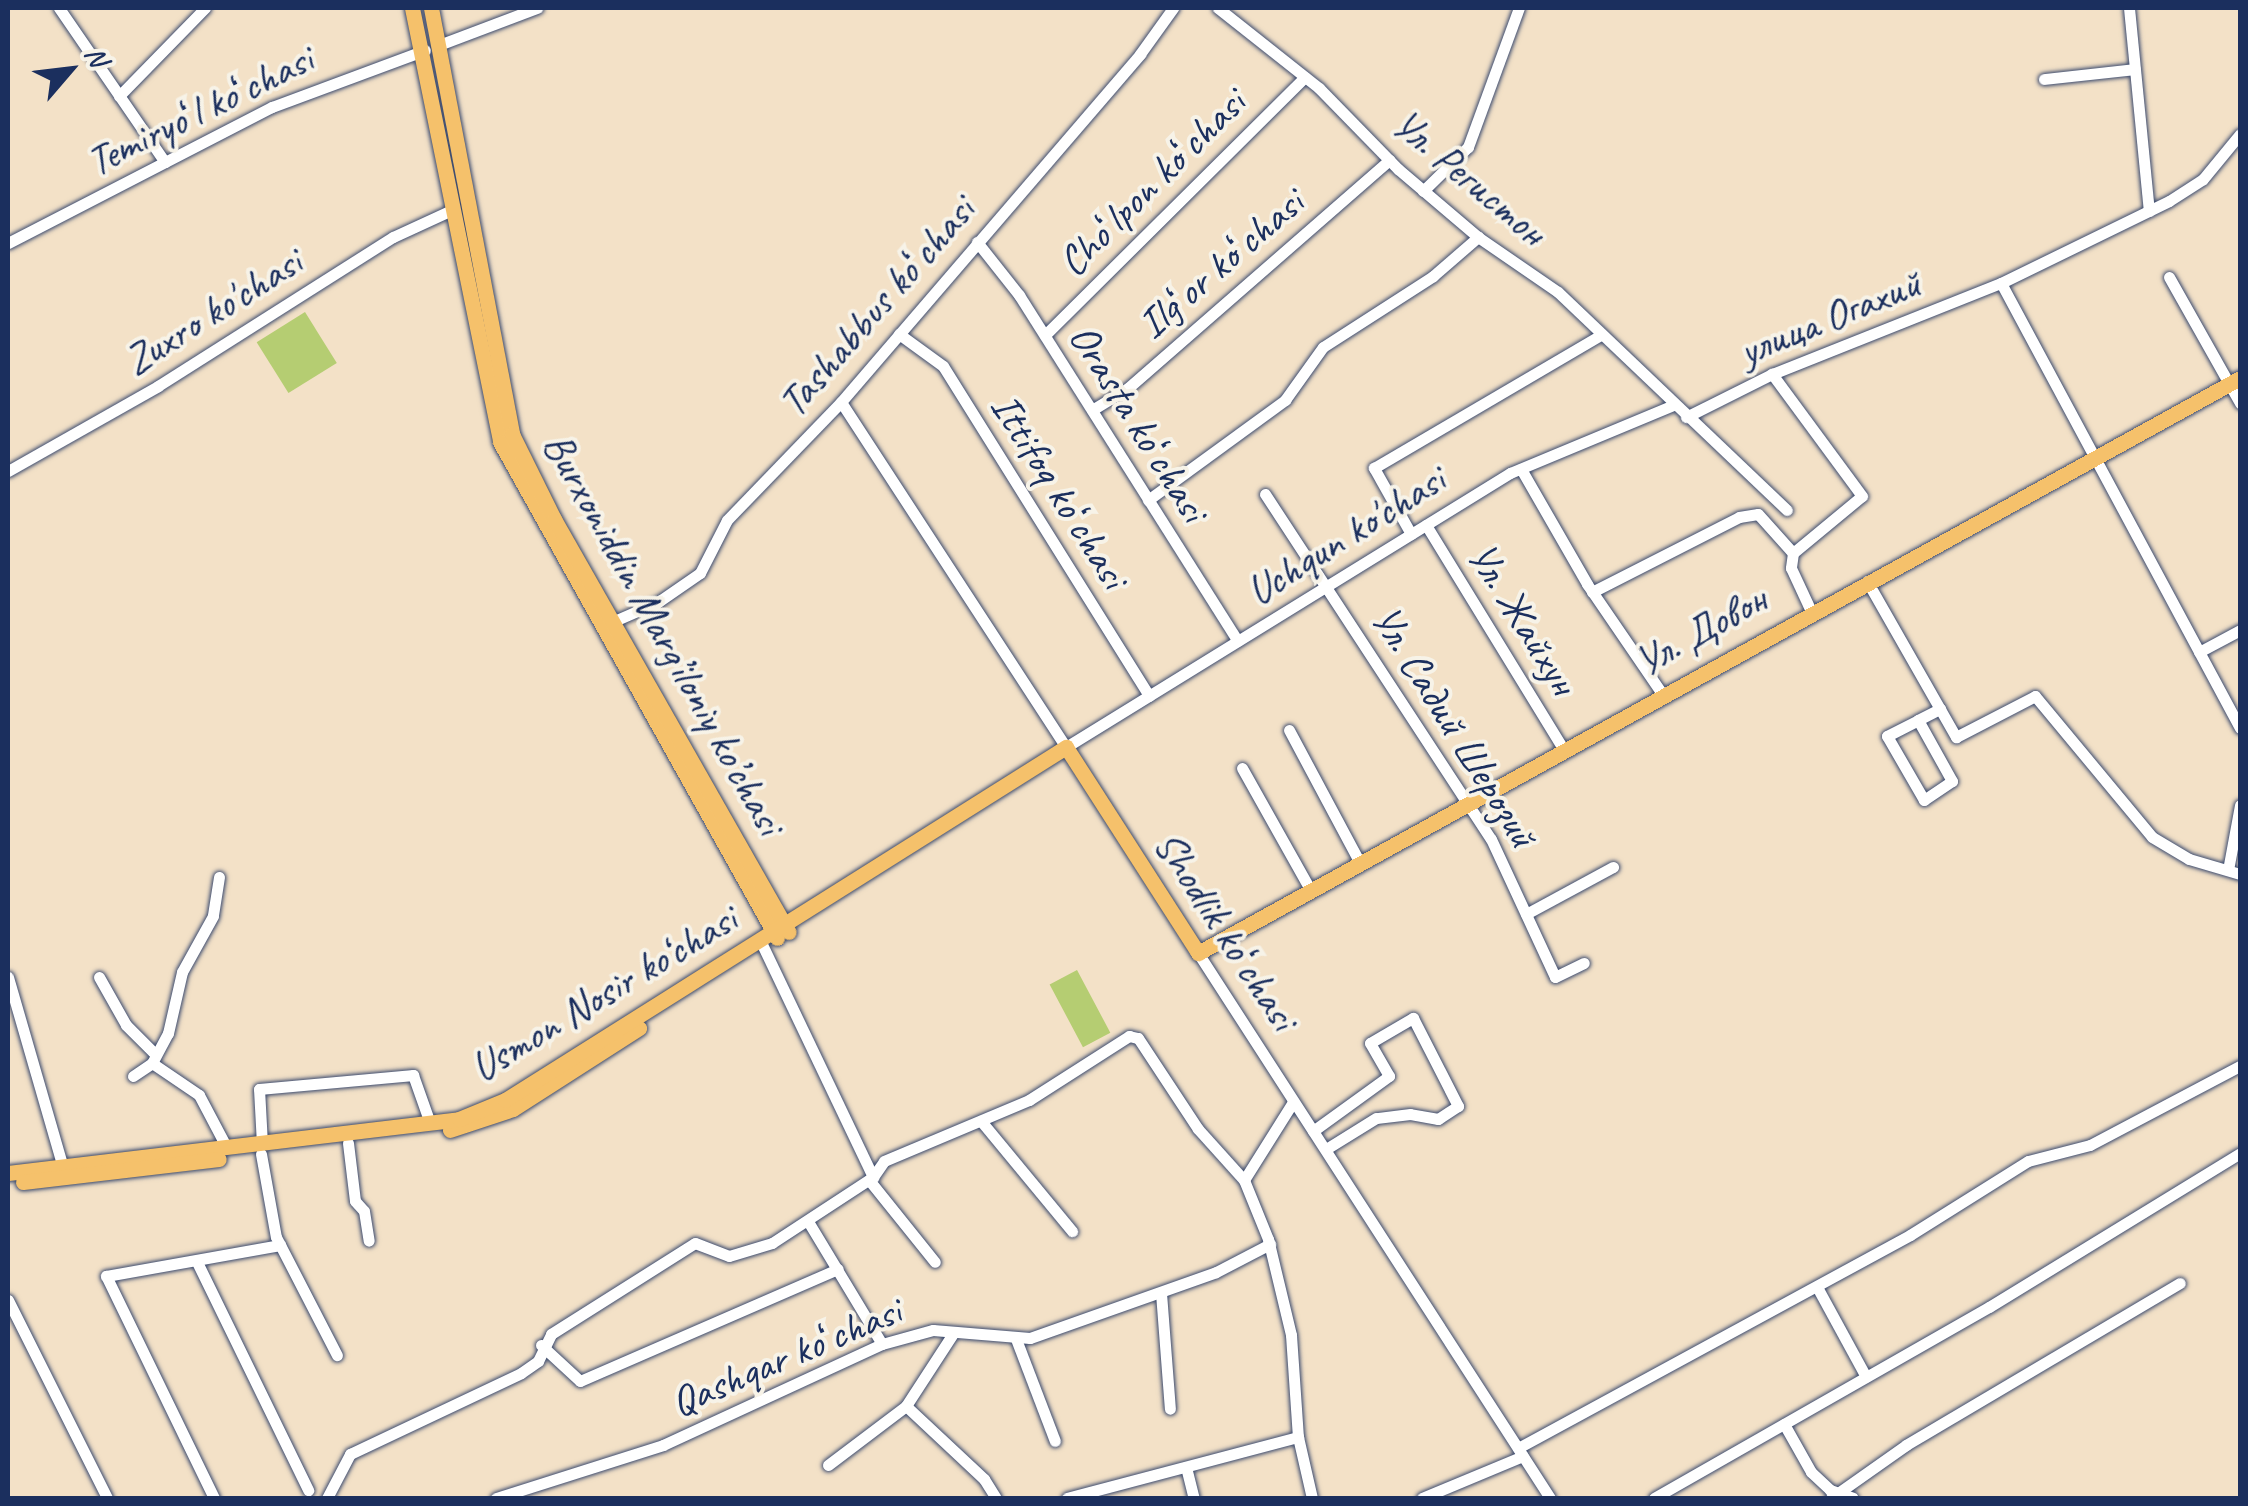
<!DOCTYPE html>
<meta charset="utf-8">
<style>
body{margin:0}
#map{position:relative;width:2248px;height:1506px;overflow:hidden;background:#f3e1c7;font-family:Caveat,sans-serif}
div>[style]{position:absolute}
.green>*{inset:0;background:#b5cd72;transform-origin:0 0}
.roads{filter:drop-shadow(0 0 2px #3b4a6e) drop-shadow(0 0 2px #3b4a6e)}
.minor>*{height:11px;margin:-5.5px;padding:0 5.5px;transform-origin:5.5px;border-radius:5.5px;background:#fff}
.major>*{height:15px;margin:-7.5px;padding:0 7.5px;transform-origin:7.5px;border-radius:7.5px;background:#f5c16b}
span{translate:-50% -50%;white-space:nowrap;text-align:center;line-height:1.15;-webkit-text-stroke:8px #f7f3e8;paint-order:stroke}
.street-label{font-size:42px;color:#1b2f5e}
.frame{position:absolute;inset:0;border:10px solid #1b2f5e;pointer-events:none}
.north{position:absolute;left:20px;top:20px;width:100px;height:100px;-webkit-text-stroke:8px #f7f3e8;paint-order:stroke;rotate:62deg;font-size:28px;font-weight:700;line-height:40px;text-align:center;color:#1b2f5e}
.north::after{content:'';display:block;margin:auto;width:35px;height:45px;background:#1b2f5e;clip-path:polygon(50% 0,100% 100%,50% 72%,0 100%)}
</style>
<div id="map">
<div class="green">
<i style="left:305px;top:312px;width:60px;height:57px;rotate:58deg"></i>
<i style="left:1077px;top:970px;width:71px;height:31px;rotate:62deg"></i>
</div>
<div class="roads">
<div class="minor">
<i style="left:59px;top:8px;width:187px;rotate:55.5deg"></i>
<i style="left:1218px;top:8px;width:129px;rotate:38.4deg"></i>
<i style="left:1319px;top:88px;width:113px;rotate:45.7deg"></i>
<i style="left:1398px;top:169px;width:105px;rotate:40.4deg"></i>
<i style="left:1478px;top:237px;width:97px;rotate:34.5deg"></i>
<i style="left:1558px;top:292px;width:316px;rotate:43.6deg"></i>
<i style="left:2129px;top:8px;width:204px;rotate:84.4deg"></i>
<i style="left:439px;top:45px;width:105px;rotate:-20.7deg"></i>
<i style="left:2044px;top:79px;width:91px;rotate:-6.3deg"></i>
<i style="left:119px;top:96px;width:123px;rotate:-45.7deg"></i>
<i style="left:1423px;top:191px;width:63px;rotate:-44.4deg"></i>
<i style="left:1468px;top:147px;width:148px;rotate:-69.9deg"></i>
<i style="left:977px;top:242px;width:68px;rotate:51.6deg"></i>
<i style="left:1019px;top:295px;width:409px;rotate:57.7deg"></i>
<i style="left:8px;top:243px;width:297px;rotate:-27.3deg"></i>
<i style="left:272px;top:107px;width:163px;rotate:-20.4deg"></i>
<i style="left:2169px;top:277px;width:145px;rotate:60.6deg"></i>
<i style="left:2001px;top:283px;width:505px;rotate:61.76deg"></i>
<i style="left:899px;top:334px;width:54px;rotate:36deg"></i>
<i style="left:943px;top:366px;width:389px;rotate:58deg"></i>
<i style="left:1045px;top:335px;width:366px;rotate:-44.8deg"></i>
<i style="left:841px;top:402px;width:412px;rotate:56.9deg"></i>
<i style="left:1066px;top:747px;width:522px;rotate:-31.68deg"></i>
<i style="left:1510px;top:473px;width:177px;rotate:-22.6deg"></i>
<i style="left:1092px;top:410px;width:42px;rotate:-31.4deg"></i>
<i style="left:1128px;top:388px;width:347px;rotate:-41.1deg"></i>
<i style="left:1686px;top:417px;width:96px;rotate:-26.6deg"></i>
<i style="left:1772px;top:374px;width:246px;rotate:-21.7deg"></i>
<i style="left:2001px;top:283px;width:187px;rotate:-26deg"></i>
<i style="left:2169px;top:201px;width:40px;rotate:-32.9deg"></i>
<i style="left:2203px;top:179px;width:58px;rotate:-50.6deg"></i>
<i style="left:1521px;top:469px;width:133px;rotate:60.1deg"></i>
<i style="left:1587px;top:584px;width:131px;rotate:55.6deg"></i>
<i style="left:8px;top:471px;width:172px;rotate:-29.5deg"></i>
<i style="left:158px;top:386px;width:278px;rotate:-32.4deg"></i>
<i style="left:393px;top:237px;width:67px;rotate:-24.7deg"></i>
<i style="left:1265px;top:494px;width:412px;rotate:56.8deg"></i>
<i style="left:1491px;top:839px;width:152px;rotate:65.1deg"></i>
<i style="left:1555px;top:977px;width:32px;rotate:-26deg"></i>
<i style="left:1148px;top:500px;width:170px;rotate:-36.1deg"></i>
<i style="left:1285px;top:400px;width:65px;rotate:-54.4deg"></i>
<i style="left:1323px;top:347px;width:131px;rotate:-32.8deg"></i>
<i style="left:1433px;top:276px;width:60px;rotate:-40.9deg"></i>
<i style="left:1426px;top:525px;width:260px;rotate:58.5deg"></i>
<i style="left:1411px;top:534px;width:76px;rotate:-119.3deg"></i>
<i style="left:1374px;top:468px;width:264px;rotate:-30.4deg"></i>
<i style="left:1793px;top:553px;width:15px;rotate:98deg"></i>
<i style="left:1791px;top:568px;width:47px;rotate:65.1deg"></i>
<i style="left:1867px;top:581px;width:180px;rotate:60.3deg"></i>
<i style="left:1956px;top:737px;width:89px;rotate:-27.4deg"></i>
<i style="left:2035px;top:696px;width:183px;rotate:50.3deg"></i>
<i style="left:2152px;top:837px;width:43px;rotate:30.7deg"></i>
<i style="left:2189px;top:859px;width:53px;rotate:16.4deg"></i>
<i style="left:1592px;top:592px;width:165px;rotate:-27deg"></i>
<i style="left:1739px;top:517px;width:19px;rotate:-9deg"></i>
<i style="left:1758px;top:514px;width:52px;rotate:48.1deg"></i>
<i style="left:1793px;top:553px;width:89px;rotate:-39.6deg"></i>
<i style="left:1862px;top:496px;width:152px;rotate:-126.4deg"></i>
<i style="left:612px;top:622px;width:50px;rotate:-23.5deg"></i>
<i style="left:658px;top:602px;width:51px;rotate:-34.6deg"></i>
<i style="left:700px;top:573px;width:59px;rotate:-63deg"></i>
<i style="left:727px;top:520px;width:164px;rotate:-46deg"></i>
<i style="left:841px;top:402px;width:459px;rotate:-49.3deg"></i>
<i style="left:1140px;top:54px;width:57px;rotate:-54.3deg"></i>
<i style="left:2199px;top:652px;width:47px;rotate:-28.2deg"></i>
<i style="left:1918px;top:720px;width:70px;rotate:60.9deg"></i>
<i style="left:1952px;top:781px;width:34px;rotate:146deg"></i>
<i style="left:1924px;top:800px;width:74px;rotate:-120deg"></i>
<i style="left:1887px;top:736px;width:35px;rotate:-27deg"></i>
<i style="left:1918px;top:720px;width:25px;rotate:-27deg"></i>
<i style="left:1289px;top:730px;width:149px;rotate:61.9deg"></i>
<i style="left:1242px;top:768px;width:139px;rotate:60.7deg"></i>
<i style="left:2228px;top:870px;width:66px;rotate:-79.5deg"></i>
<i style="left:219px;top:877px;width:39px;rotate:99deg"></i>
<i style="left:213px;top:916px;width:64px;rotate:119deg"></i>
<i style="left:182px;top:972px;width:63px;rotate:102.9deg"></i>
<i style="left:168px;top:1033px;width:34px;rotate:118deg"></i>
<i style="left:152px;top:1063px;width:57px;rotate:34.2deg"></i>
<i style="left:199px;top:1095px;width:60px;rotate:62.2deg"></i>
<i style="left:1526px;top:914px;width:99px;rotate:-28.4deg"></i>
<i style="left:760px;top:940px;width:263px;rotate:64.5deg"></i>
<i style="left:1198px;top:953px;width:649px;rotate:57.14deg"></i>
<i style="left:8px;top:977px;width:198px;rotate:73.9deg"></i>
<i style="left:99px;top:977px;width:55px;rotate:60.6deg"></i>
<i style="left:126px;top:1025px;width:42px;rotate:45deg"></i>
<i style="left:133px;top:1076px;width:23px;rotate:-34deg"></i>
<i style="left:1293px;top:1102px;width:92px;rotate:122.1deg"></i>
<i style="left:1244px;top:1180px;width:64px;rotate:67.9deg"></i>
<i style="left:1268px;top:1239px;width:99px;rotate:76.5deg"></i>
<i style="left:1291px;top:1335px;width:102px;rotate:86.1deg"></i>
<i style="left:1298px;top:1437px;width:63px;rotate:77.1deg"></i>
<i style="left:981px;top:1121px;width:143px;rotate:50.4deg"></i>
<i style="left:1313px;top:1131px;width:94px;rotate:-35.9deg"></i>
<i style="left:1389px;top:1076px;width:38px;rotate:-120deg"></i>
<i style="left:1370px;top:1043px;width:50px;rotate:-30.2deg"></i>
<i style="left:1413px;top:1018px;width:99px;rotate:62.9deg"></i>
<i style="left:1458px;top:1106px;width:24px;rotate:147deg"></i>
<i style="left:1438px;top:1119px;width:28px;rotate:-170deg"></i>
<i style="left:1410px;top:1114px;width:34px;rotate:173deg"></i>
<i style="left:1376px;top:1118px;width:59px;rotate:148.2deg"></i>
<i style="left:348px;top:1143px;width:58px;rotate:83.1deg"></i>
<i style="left:355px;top:1201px;width:13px;rotate:48deg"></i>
<i style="left:364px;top:1211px;width:30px;rotate:81deg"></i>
<i style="left:262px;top:1144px;width:55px;rotate:-93.1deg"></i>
<i style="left:259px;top:1089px;width:155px;rotate:-5.2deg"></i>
<i style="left:413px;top:1075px;width:51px;rotate:70.5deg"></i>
<i style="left:261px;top:1154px;width:84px;rotate:79.8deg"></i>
<i style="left:276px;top:1237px;width:133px;rotate:62.7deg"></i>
<i style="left:869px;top:1180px;width:105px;rotate:51.2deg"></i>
<i style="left:809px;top:1223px;width:141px;rotate:58.9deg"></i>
<i style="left:197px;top:1262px;width:254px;rotate:64deg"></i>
<i style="left:1817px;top:1287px;width:102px;rotate:61.4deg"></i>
<i style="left:1161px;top:1293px;width:116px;rotate:85.6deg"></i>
<i style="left:8px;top:1300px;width:221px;rotate:63.4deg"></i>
<i style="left:954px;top:1332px;width:88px;rotate:123deg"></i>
<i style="left:906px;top:1406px;width:107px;rotate:43.1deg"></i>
<i style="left:984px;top:1479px;width:22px;rotate:58deg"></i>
<i style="left:1016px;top:1339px;width:109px;rotate:69.1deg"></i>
<i style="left:541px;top:1345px;width:53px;rotate:42.7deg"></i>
<i style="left:580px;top:1381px;width:281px;rotate:-23.5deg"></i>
<i style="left:1784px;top:1424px;width:55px;rotate:60.6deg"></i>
<i style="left:1811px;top:1472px;width:26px;rotate:43deg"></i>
<i style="left:1830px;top:1490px;width:24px;rotate:19deg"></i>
<i style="left:1518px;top:1448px;width:446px;rotate:-28.5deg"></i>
<i style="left:1910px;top:1235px;width:139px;rotate:-32.1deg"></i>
<i style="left:2028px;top:1161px;width:64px;rotate:-14.5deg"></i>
<i style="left:2090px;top:1145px;width:170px;rotate:-27.8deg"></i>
<i style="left:828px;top:1465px;width:98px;rotate:-37.1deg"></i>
<i style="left:1186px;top:1467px;width:32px;rotate:76deg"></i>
<i style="left:214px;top:1498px;width:247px;rotate:-115.9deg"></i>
<i style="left:106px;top:1276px;width:177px;rotate:-10.1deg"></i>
<i style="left:327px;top:1498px;width:50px;rotate:-62.4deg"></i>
<i style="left:350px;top:1454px;width:189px;rotate:-25.3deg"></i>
<i style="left:521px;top:1373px;width:21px;rotate:-35deg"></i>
<i style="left:538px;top:1361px;width:30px;rotate:-64deg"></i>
<i style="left:551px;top:1334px;width:170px;rotate:-32.3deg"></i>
<i style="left:695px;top:1243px;width:36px;rotate:21deg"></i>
<i style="left:729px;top:1256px;width:45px;rotate:-16.8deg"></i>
<i style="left:772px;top:1243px;width:121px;rotate:-33.2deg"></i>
<i style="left:873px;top:1177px;width:19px;rotate:-55deg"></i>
<i style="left:884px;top:1161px;width:157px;rotate:-22.8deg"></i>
<i style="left:1029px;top:1100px;width:119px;rotate:-32.6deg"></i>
<i style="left:1129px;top:1036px;width:9px;rotate:13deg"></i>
<i style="left:1138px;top:1038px;width:109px;rotate:56.6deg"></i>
<i style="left:1198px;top:1129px;width:69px;rotate:48deg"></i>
<i style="left:496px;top:1498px;width:175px;rotate:-17.6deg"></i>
<i style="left:663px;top:1445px;width:241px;rotate:-24.8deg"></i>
<i style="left:882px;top:1344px;width:53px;rotate:-15.4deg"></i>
<i style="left:933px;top:1330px;width:97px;rotate:4.7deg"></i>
<i style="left:1030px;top:1338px;width:197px;rotate:-19.5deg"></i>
<i style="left:1216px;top:1272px;width:61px;rotate:-27.4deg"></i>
<i style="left:1067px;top:1498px;width:239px;rotate:-14.8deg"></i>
<i style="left:1422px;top:1498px;width:109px;rotate:-22.6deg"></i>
<i style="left:1654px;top:1498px;width:386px;rotate:-29.7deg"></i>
<i style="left:1989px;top:1307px;width:294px;rotate:-31.5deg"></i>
<i style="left:1831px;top:1498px;width:92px;rotate:-35.2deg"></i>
<i style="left:1906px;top:1445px;width:318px;rotate:-30.6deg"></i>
</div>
<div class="major">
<i style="left:412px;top:8px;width:443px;rotate:78.5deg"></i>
<i style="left:500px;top:442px;width:568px;rotate:60.82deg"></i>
<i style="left:431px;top:8px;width:434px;rotate:79.2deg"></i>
<i style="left:512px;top:434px;width:95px;rotate:63.7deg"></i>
<i style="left:554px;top:519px;width:475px;rotate:60.4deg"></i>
<i style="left:450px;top:1130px;width:66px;rotate:-18.4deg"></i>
<i style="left:513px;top:1109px;width:150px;rotate:-32.7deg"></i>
<i style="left:8px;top:1173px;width:454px;rotate:-6.8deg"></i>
<i style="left:459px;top:1119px;width:50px;rotate:-22.4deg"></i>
<i style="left:505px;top:1100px;width:663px;rotate:-32.18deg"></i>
<i style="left:1066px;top:747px;width:245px;rotate:57.3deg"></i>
<i style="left:1198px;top:953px;width:1190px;rotate:-28.89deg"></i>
<i style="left:23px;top:1182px;width:197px;rotate:-6.7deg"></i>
</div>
</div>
<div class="street-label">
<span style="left:200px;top:111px;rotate:-26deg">Temiryoʻl koʻchasi</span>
<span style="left:1469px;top:178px;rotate:40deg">Ул. Регистон</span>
<span style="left:1152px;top:183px;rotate:-45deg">Choʻlpon koʻchasi</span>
<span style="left:1221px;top:264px;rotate:-41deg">Ilgʻor koʻchasi</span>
<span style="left:877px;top:307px;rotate:-49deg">Tashabbus koʻchasi</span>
<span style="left:213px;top:312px;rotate:-32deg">Zuxro ko'chasi</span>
<span style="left:1830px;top:318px;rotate:-22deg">улица Огахий</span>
<span style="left:1138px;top:423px;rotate:58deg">Orasta koʻchasi</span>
<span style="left:1059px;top:491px;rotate:58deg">Ittifoq koʻchasi</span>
<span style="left:1346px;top:536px;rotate:-32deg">Uchqun ko'chasi</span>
<span style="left:1522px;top:619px;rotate:58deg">Ул. Жайхун</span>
<span style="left:1701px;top:631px;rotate:-29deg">Ул. Довон</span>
<span style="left:663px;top:634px;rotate:61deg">Burxoniddin Marg’iloniy ko’chasi</span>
<span style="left:1454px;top:727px;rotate:58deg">Ул. Садий Шерозий</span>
<span style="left:1225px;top:931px;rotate:57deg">Shodlik koʻchasi</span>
<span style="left:604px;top:994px;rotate:-31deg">Usmon Nosir ko‘chasi</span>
<span style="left:786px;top:1357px;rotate:-23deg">Qashqar koʻchasi</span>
</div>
<div class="frame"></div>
<div class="north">N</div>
</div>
